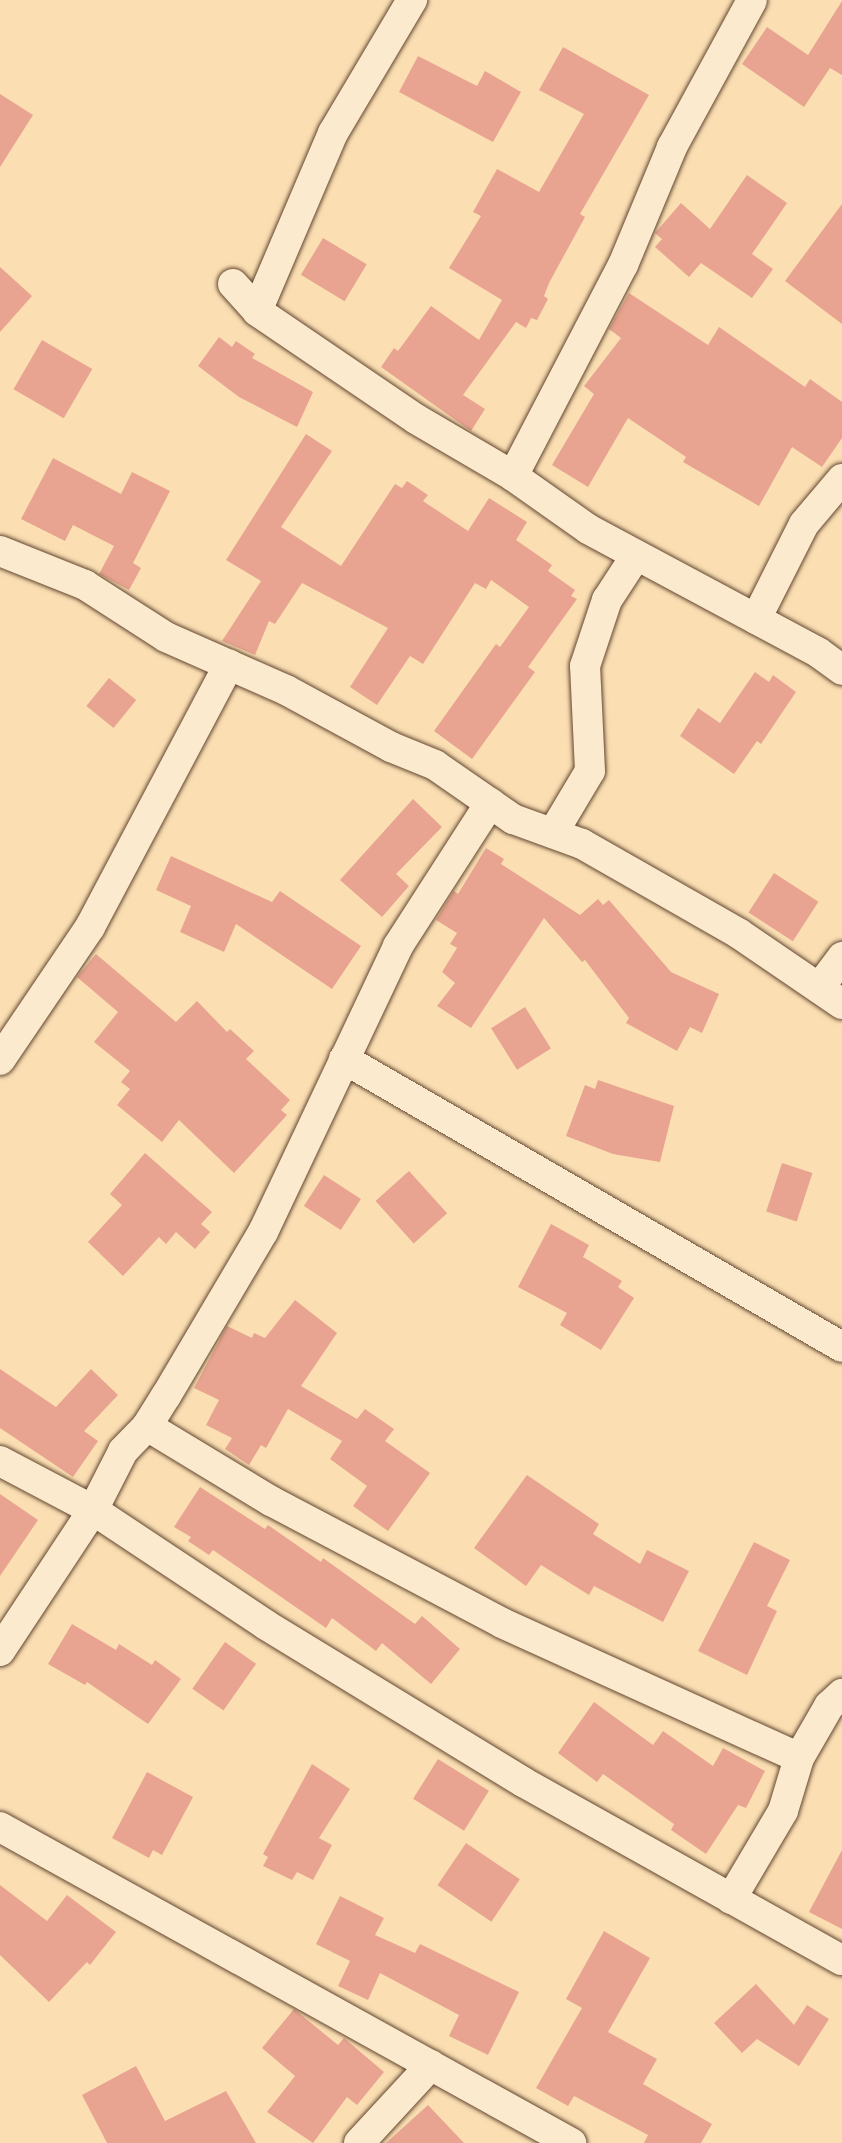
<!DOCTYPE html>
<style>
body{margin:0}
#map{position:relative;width:842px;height:2143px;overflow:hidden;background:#fbdfb3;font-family:"Libre Bodoni",serif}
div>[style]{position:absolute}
.building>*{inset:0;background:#e8a490;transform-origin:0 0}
.roads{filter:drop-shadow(0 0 2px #624630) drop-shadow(0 0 2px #624630)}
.minor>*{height:30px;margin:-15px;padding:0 15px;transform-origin:15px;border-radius:15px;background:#fceace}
span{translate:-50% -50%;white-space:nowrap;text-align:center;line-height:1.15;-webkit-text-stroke:6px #fceace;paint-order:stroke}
</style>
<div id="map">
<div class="building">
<i style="clip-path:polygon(842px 1px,842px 75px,830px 68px,804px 107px,742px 64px,767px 27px,808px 55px)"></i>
<i style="clip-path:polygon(563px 47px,649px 95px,580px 214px,585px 217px,549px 283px,544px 296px,548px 299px,537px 320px,531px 318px,526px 328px,516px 322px,463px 395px,485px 409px,471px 431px,381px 367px,394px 348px,398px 351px,431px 306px,479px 340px,502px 300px,449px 268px,481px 216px,473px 212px,497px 169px,539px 192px,584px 114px,539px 90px)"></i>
<i style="clip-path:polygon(418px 56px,477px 86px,485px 71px,521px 92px,493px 142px,399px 92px)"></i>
<i style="clip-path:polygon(0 94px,33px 115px,0 167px)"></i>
<i style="clip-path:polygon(747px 175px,787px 203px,752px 254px,773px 269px,752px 298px,701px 263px,689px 277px,655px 247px,662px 239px,655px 233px,681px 203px,710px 229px)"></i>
<i style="clip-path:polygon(842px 204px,842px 324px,785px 281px)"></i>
<i style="left:323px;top:238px;width:51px;height:43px;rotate:31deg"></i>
<i style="clip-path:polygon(0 267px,32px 296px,0 332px)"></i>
<i style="clip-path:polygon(629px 293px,708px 345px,719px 327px,805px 387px,810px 379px,842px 402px,842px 438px,822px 467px,792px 447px,759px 506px,683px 462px,686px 457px,628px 418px,588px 487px,552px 465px,594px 394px,584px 386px,621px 338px,609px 329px)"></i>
<i style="clip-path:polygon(219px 337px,232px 347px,236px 341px,255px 354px,252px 358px,313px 392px,297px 427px,239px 397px,198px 366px)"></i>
<i style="left:42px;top:340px;width:58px;height:57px;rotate:30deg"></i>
<i style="clip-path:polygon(306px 434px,332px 451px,281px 527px,341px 566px,395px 484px,402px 488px,407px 481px,428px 495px,423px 501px,468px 531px,489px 498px,527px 522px,516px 540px,552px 565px,548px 571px,575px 590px,571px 596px,577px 599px,528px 667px,535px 672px,472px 759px,434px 731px,496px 644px,500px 647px,529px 607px,491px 580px,486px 589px,475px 583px,423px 664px,410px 656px,377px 705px,350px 687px,388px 628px,302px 583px,275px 624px,269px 621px,255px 655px,222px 641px,261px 581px,226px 560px)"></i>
<i style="clip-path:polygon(53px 458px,121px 494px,132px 472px,170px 491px,133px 563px,141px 568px,129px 590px,99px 574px,114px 546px,73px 525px,65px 541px,21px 519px)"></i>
<i style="clip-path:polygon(755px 672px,769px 682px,773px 675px,796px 692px,761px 744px,757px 741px,734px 774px,680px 736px,698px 708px,720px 723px)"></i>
<i style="left:109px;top:678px;width:35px;height:36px;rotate:39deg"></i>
<i style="clip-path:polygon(413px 799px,442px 827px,396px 874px,409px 886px,382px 917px,340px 880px)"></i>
<i style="clip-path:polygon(486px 848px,504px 859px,501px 864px,580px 915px,598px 899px,603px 905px,609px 900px,671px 972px,719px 994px,702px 1033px,690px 1027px,677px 1051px,626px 1023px,629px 1018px,585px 960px,582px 962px,544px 918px,471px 1028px,437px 1006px,455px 983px,442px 972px,457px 948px,450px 944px,457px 933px,436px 920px,454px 891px,458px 894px)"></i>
<i style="clip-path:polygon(171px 856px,272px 902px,280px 891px,361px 946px,332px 989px,236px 924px,224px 952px,180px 932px,191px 906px,156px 890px)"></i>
<i style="left:774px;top:873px;width:53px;height:47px;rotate:33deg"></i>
<i style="clip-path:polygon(96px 954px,176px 1022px,197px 1001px,227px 1032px,230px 1029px,254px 1051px,246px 1059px,290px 1100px,281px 1110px,287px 1115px,234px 1173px,179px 1120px,162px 1142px,117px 1105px,130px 1089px,121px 1082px,130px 1071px,94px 1042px,118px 1012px,77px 977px)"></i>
<i style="left:525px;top:1007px;width:49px;height:40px;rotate:58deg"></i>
<i style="clip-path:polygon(598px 1080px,674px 1106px,660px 1162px,613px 1154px,566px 1136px,585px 1085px,595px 1089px)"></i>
<i style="clip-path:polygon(145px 1153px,212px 1212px,201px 1224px,210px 1232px,195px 1249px,176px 1232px,166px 1244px,159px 1237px,123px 1276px,88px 1242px,122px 1205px,110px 1194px)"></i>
<i style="left:782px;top:1163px;width:32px;height:51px;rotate:18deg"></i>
<i style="left:409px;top:1171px;width:57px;height:45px;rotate:48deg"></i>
<i style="left:324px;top:1175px;width:44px;height:37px;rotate:33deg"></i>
<i style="clip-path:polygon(551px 1224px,589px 1245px,583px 1257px,622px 1281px,618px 1287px,634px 1298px,601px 1350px,560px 1325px,567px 1313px,518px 1287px)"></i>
<i style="clip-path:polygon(295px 1300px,337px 1333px,301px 1386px,357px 1419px,365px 1409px,394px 1429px,385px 1441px,430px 1473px,388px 1531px,353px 1506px,367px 1486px,330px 1459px,342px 1441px,288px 1409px,266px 1448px,261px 1445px,249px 1465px,225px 1449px,232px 1438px,206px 1425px,219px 1400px,194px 1388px,227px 1326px,252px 1338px,254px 1333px,265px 1338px)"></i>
<i style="clip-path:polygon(0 1369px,56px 1407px,91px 1369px,118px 1395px,84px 1431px,98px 1441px,73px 1477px,0 1428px)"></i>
<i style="clip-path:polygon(527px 1475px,599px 1524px,593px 1534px,640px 1564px,647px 1550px,689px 1571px,663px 1622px,594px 1586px,589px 1595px,541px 1565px,526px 1586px,474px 1548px)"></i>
<i style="clip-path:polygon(200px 1487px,265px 1529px,268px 1525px,321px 1562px,323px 1558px,415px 1624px,422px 1616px,460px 1649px,431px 1684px,382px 1643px,376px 1651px,332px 1618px,326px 1628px,213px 1550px,209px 1555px,188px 1541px,191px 1537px,174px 1527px)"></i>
<i style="clip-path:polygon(0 1494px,38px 1520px,0 1576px)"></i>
<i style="clip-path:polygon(754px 1542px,790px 1560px,767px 1606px,777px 1611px,747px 1675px,698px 1651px)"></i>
<i style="clip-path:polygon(72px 1624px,116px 1650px,119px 1644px,152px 1665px,155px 1660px,181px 1679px,148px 1724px,87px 1682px,85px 1685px,48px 1664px)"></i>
<i style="left:225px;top:1642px;width:38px;height:57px;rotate:35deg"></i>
<i style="clip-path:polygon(594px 1702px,653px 1745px,663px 1731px,713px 1766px,723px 1748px,765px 1771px,746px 1808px,738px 1805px,706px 1854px,671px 1830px,674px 1824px,603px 1774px,597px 1782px,558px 1753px)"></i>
<i style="left:438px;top:1759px;width:60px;height:47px;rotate:32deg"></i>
<i style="clip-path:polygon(312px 1764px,350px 1789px,319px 1838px,332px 1845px,313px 1880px,297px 1872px,292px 1880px,263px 1866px,268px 1857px,263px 1854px)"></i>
<i style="clip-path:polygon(147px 1772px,193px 1797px,162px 1855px,153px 1850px,149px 1858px,112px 1838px)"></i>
<i style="left:466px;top:1843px;width:65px;height:51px;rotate:34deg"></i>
<i style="clip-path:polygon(842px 1850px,842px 1929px,809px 1912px)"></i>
<i style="clip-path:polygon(0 1885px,47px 1921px,67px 1895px,116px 1932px,90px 1965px,87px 1962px,49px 2002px,0 1955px)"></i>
<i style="clip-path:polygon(340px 1896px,384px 1918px,375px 1935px,415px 1953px,420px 1944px,519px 1992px,488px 2055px,449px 2036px,459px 2015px,380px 1973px,368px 2000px,338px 1986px,350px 1961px,316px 1944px)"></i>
<i style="clip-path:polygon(604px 1931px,650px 1958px,608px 2032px,657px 2059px,643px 2084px,712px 2124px,701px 2143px,644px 2143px,648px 2135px,574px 2096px,568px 2106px,536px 2088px,582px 2008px,566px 1999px)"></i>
<i style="clip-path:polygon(756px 1984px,794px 2025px,807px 2005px,829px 2019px,799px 2066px,757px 2039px,742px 2053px,714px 2023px)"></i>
<i style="clip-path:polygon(294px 2009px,338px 2045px,344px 2038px,384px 2072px,357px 2105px,347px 2097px,313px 2143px,267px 2112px,295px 2076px,262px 2048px)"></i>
<i style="clip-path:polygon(136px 2066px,165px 2121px,226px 2091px,256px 2143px,107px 2143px,82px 2095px)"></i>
<i style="clip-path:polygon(428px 2105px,464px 2143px,386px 2143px)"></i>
</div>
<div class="roads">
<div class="minor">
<i style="left:233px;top:284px;width:36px;rotate:48deg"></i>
<i style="left:257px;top:311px;width:192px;rotate:34.2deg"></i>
<i style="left:416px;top:419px;width:113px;rotate:30.4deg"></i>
<i style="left:513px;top:476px;width:92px;rotate:35.2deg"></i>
<i style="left:588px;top:529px;width:262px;rotate:28.2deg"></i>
<i style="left:819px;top:653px;width:29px;rotate:36deg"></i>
<i style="left:257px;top:311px;width:194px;rotate:-66.9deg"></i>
<i style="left:333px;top:133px;width:155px;rotate:-59.3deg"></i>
<i style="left:513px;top:476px;width:238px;rotate:-62.5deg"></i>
<i style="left:623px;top:265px;width:128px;rotate:-67.4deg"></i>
<i style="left:672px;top:147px;width:167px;rotate:-61.4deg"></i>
<i style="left:0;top:551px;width:92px;rotate:21.8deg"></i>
<i style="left:85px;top:585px;width:96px;rotate:32.7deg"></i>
<i style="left:166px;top:637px;width:131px;rotate:23.8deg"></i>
<i style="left:286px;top:690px;width:119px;rotate:28.5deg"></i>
<i style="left:391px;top:747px;width:48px;rotate:22.2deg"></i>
<i style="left:435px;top:765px;width:95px;rotate:34.7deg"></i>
<i style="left:513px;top:819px;width:73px;rotate:19.9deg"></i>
<i style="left:582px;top:844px;width:180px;rotate:29.7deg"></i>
<i style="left:738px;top:933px;width:126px;rotate:34.3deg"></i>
<i style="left:756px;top:619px;width:106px;rotate:-63.2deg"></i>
<i style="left:804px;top:524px;width:59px;rotate:-49.8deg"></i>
<i style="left:553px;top:833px;width:72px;rotate:-59.2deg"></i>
<i style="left:590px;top:771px;width:105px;rotate:-92.7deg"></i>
<i style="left:585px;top:666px;width:70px;rotate:-71.6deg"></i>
<i style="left:607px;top:600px;width:51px;rotate:-56.9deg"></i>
<i style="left:819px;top:988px;width:39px;rotate:-53deg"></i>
<i style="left:344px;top:1059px;width:575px;rotate:30.04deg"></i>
<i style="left:0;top:1060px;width:161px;rotate:-55.9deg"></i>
<i style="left:90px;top:927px;width:297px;rotate:-62.1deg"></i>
<i style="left:147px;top:1426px;width:145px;rotate:31.2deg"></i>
<i style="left:271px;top:1501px;width:261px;rotate:27.8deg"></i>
<i style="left:502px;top:1623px;width:326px;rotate:24.4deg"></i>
<i style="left:0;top:1461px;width:105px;rotate:27.8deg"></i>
<i style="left:93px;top:1510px;width:208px;rotate:33.6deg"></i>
<i style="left:266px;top:1625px;width:301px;rotate:31.4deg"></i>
<i style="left:523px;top:1782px;width:365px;rotate:29.2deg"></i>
<i style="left:0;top:1651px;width:169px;rotate:-56.6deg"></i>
<i style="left:93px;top:1510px;width:66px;rotate:-63deg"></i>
<i style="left:123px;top:1451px;width:35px;rotate:-46deg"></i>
<i style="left:147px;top:1426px;width:36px;rotate:-58deg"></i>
<i style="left:166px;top:1396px;width:191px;rotate:-59.4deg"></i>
<i style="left:263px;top:1232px;width:316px;rotate:-64.7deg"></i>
<i style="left:398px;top:946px;width:170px;rotate:-57.2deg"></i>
<i style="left:0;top:1827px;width:653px;rotate:28.96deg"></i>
<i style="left:731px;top:1899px;width:102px;rotate:-59.4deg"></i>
<i style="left:783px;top:1811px;width:55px;rotate:-73.2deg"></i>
<i style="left:799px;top:1758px;width:60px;rotate:-60deg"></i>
<i style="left:829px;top:1706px;width:18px;rotate:-43deg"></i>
<i style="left:359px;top:2143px;width:106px;rotate:-47.3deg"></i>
</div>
</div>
</div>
